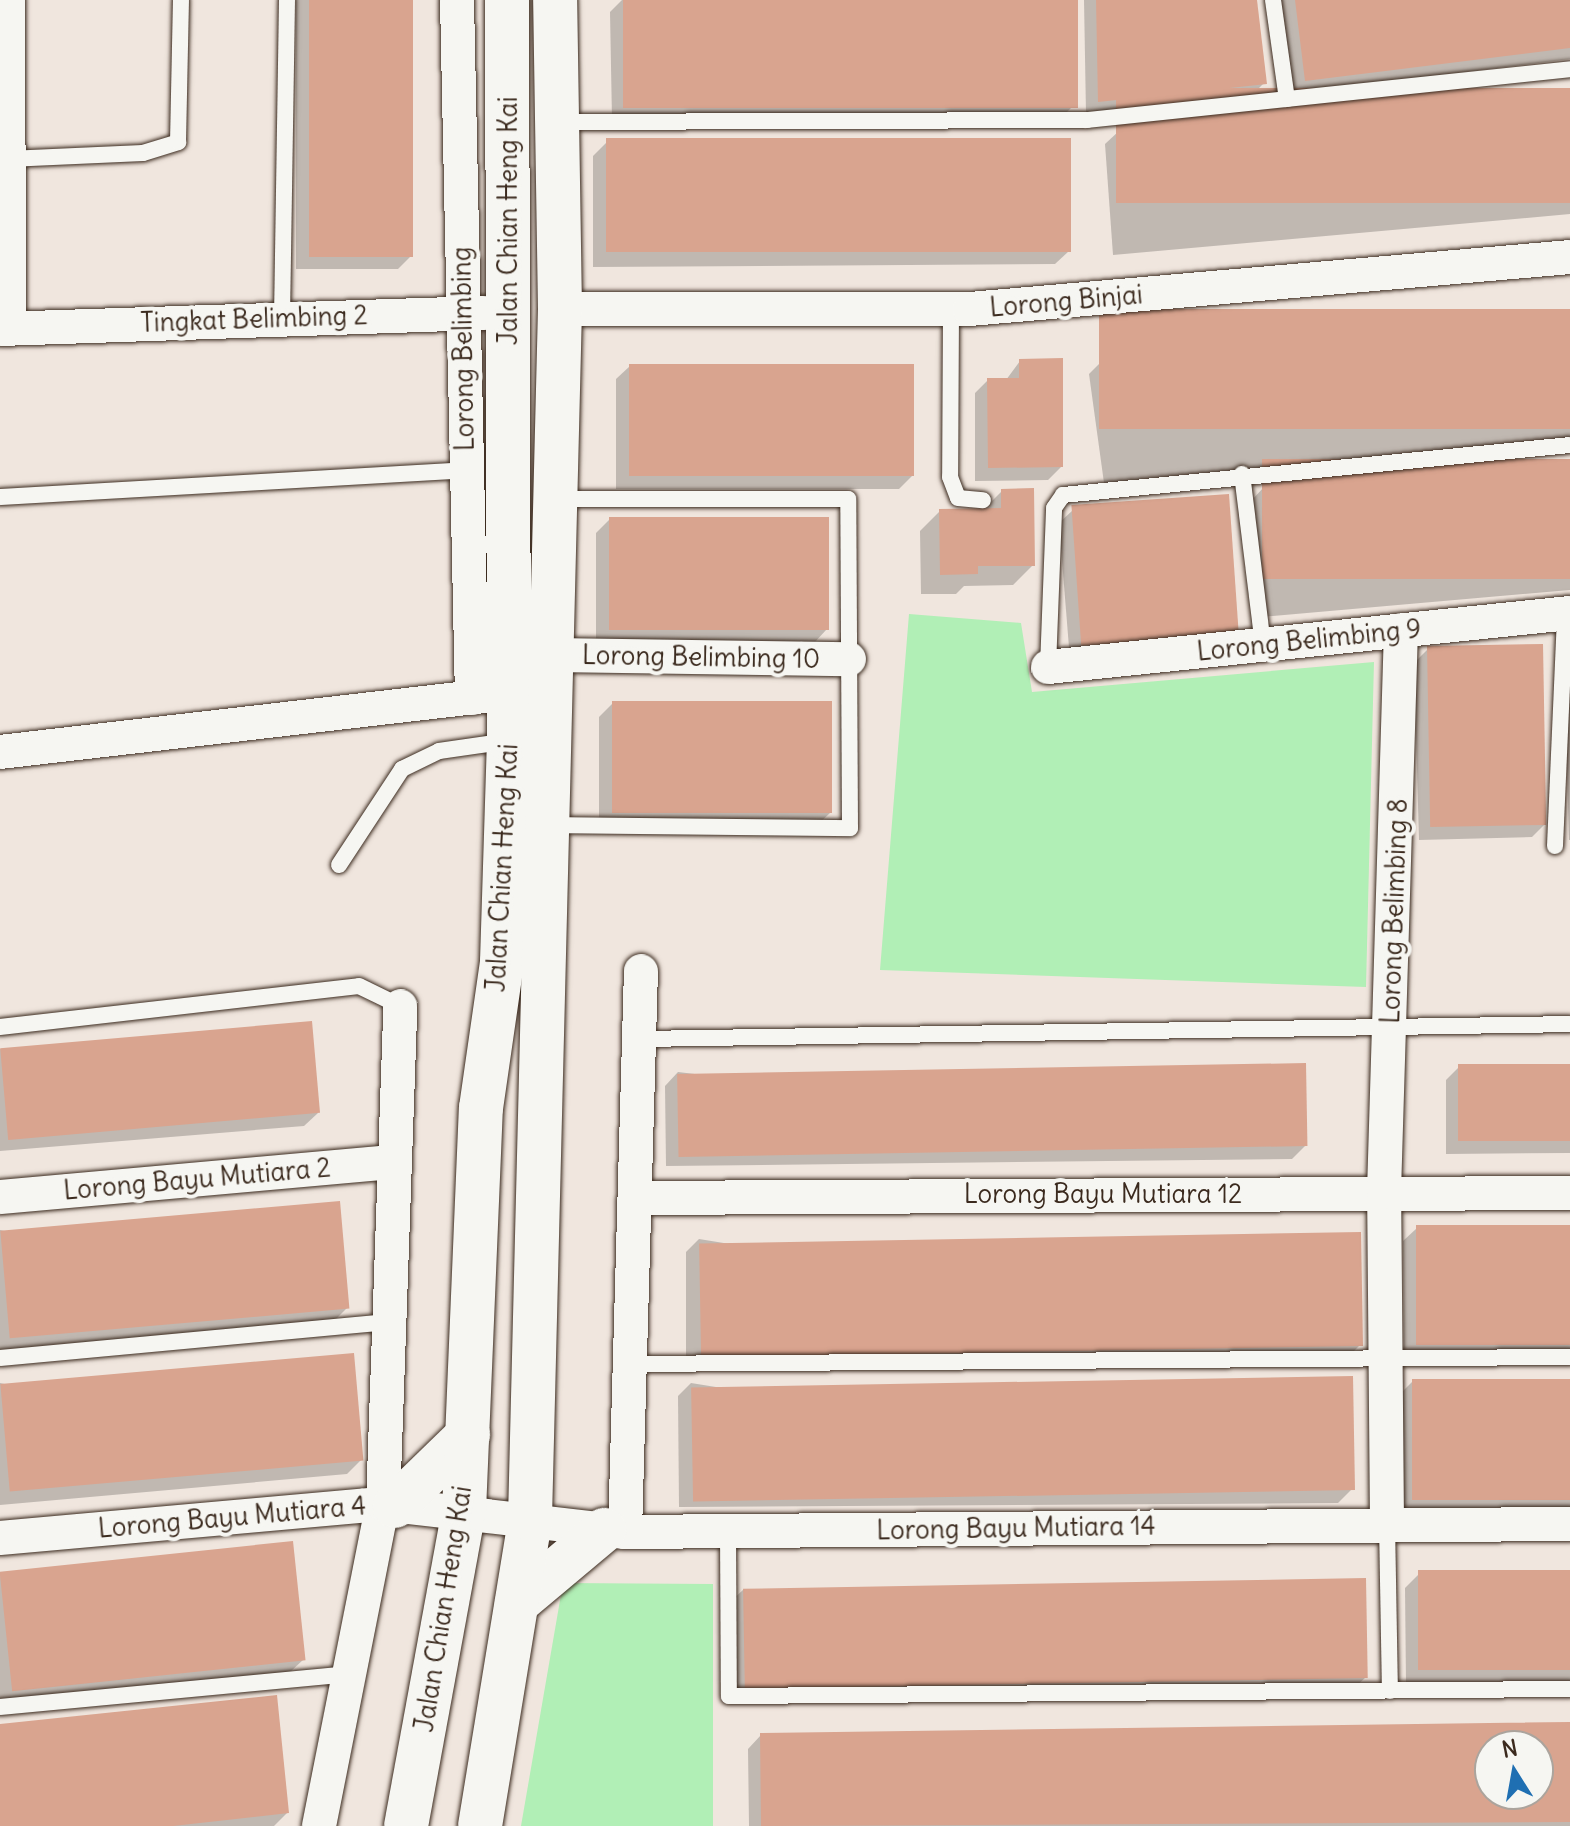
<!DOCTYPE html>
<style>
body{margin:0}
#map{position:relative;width:1570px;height:1826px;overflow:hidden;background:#f0e6de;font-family:Delius,sans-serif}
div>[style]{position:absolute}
.green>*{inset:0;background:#b1efb6}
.shadow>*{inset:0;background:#0003}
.building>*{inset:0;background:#d9a48f;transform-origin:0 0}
.roads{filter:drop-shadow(0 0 2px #3b2a1e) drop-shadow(0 0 2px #3b2a1e)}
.service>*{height:16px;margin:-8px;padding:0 8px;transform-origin:8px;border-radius:8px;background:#f6f6f2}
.minor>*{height:34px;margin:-17px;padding:0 17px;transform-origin:17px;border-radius:17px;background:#f6f6f2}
.secondary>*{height:44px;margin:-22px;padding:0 22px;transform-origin:22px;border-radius:22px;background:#f6f6f2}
span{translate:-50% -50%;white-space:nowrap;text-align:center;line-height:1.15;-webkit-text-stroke:8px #f6f6f2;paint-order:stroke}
.street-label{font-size:26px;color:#3b2a1e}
.north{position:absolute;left:1474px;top:1730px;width:80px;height:80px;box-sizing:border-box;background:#f6f6f2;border:2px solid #aba49d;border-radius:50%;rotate:349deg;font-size:22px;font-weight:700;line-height:32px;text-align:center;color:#3b2a1e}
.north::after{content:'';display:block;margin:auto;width:28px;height:36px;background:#1f6fb2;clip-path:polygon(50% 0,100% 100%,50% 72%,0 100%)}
</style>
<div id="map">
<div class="green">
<i style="clip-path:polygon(909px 614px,1021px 623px,1032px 692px,1374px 662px,1366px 987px,880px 970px)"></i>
<i style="clip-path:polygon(563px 1583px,713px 1584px,713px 1826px,521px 1826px)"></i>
</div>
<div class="shadow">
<i style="clip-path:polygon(296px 0,411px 0,411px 256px,398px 269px,296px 269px)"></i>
<i style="clip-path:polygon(622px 0,1076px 0,1077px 102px,1064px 115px,612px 120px,610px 12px)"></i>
<i style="clip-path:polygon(1255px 0,1264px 83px,1251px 96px,1086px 114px,1084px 0)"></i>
<i style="clip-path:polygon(1281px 0,1570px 0,1570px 59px,1292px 93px)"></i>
<i style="clip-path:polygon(1570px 90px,1570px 214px,1113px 255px,1105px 144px,1119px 131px)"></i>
<i style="clip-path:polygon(607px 142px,1069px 251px,1055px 264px,593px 267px,593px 156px)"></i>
<i style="clip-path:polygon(1570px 311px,1570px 440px,1104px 483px,1089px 374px,1103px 360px)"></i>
<i style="clip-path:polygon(1020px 361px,1061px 467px,1048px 480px,975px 481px,975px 393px,988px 380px,1006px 380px)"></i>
<i style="clip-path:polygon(630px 366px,912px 476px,899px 489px,616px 489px,616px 379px)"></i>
<i style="clip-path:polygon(1570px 461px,1570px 590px,1261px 617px,1251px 501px,1264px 487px)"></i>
<i style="clip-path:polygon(1002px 491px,1033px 565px,1013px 585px,964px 586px,956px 594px,921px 594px,920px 531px,940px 511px,982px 511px)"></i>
<i style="clip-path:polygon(1227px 497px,1070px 660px,1059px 523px,1073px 510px)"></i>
<i style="clip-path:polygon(610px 519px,827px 629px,814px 643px,596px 642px,596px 533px)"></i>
<i style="clip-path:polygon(1428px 649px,1545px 824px,1532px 837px,1419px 840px,1414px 663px)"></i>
<i style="clip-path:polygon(1570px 657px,1570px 840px,1569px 840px,1564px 663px)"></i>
<i style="clip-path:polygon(612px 704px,830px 813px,816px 826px,599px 826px,599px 717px)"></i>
<i style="clip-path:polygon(0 1049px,318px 1113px,304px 1126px,0 1151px)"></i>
<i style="clip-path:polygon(1570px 1066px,1570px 1153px,1446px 1154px,1446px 1080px,1459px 1067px)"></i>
<i style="clip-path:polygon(678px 1072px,1305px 1146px,1292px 1159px,666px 1166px,665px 1086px)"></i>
<i style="clip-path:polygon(1570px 1227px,1570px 1358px,1404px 1359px,1403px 1241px,1417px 1228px)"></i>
<i style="clip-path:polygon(0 1230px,347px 1308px,333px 1322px,0 1352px)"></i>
<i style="clip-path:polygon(699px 1239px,1360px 1345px,1346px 1359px,686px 1363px,686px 1252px)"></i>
<i style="clip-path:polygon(1570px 1381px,1570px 1512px,1399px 1513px,1399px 1395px,1412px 1382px)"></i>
<i style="clip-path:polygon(0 1383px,361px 1460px,347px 1474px,0 1505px)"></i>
<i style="clip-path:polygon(691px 1383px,1352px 1489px,1338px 1503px,679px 1507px,678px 1396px)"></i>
<i style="clip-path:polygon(1570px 1572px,1570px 1682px,1406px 1684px,1405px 1588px,1419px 1574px)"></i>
<i style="clip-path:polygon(0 1574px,304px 1659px,290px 1672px,0 1703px)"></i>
<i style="clip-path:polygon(744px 1589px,1366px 1677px,1352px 1690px,731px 1699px,730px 1602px)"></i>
<i style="clip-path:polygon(evenodd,1570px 1724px,1570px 1826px,749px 1826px,748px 1749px,761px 1735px,1570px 1724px,1490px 1746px,1538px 1746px,1538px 1794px,1490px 1794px,1490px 1746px)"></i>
<i style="clip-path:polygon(0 1727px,287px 1813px,274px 1826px,0 1826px)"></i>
</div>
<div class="building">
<i style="left:309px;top:0;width:104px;height:257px"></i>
<i style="left:623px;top:0;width:455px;height:108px"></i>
<i style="clip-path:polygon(1096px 0,1257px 0,1267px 84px,1098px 102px)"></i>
<i style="clip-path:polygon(1295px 0,1570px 0,1570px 48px,1305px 81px)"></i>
<i style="left:1570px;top:88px;width:115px;height:454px;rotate:90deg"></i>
<i style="left:1071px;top:138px;width:114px;height:465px;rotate:90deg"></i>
<i style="left:1570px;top:309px;width:120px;height:471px;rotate:90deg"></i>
<i style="clip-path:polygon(1063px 358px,1063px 467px,988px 468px,987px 378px,1019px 378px,1019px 359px)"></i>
<i style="left:629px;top:364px;width:285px;height:112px"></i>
<i style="left:1570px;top:459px;width:120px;height:308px;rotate:90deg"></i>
<i style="clip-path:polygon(1034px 488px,1035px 566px,978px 566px,978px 574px,940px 575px,939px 509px,1001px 508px,1001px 489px)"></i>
<i style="left:1229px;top:494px;width:141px;height:158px;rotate:86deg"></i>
<i style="left:609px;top:517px;width:220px;height:113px"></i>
<i style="left:1543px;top:644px;width:181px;height:116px;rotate:89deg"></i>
<i style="left:832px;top:701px;width:112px;height:220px;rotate:90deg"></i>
<i style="left:312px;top:1021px;width:92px;height:313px;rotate:85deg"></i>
<i style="left:1306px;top:1063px;width:83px;height:629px;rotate:89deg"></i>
<i style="left:1570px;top:1064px;width:77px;height:112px;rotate:90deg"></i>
<i style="left:340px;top:1201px;width:108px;height:341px;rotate:85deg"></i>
<i style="left:1570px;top:1225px;width:120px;height:154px;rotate:90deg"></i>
<i style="left:1361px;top:1232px;width:114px;height:662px;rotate:89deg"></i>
<i style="left:354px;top:1353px;width:108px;height:355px;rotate:85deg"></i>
<i style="left:1353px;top:1376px;width:114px;height:662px;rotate:89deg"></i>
<i style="left:1570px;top:1379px;width:121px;height:158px;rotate:90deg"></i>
<i style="left:293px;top:1541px;width:120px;height:295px;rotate:84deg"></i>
<i style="left:1570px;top:1570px;width:100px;height:152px;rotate:90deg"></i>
<i style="left:1366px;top:1578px;width:100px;height:623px;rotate:89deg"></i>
<i style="clip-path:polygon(277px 1695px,289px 1813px,173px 1826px,0 1826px,0 1724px)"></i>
<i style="clip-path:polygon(evenodd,1570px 1722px,1570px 1822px,761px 1826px,760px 1733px,1570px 1722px,1490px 1746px,1538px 1746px,1538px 1794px,1490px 1794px,1490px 1746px)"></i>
</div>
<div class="roads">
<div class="service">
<i style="left:1273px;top:0;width:100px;rotate:82deg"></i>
<i style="left:559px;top:122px;width:528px;rotate:-0.22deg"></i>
<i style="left:1087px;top:120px;width:486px;rotate:-6deg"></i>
<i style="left:8px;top:159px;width:135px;rotate:-2.5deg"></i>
<i style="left:143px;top:153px;width:37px;rotate:-17deg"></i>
<i style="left:178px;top:142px;width:142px;rotate:-88.8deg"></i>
<i style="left:951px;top:310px;width:167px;rotate:90.3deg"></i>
<i style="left:950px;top:477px;width:22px;rotate:69deg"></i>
<i style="left:958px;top:498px;width:25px;rotate:5deg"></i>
<i style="left:282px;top:318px;width:318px;rotate:-89.1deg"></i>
<i style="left:1242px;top:474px;width:172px;rotate:83deg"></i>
<i style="left:0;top:497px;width:471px;rotate:-3.3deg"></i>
<i style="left:1048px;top:667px;width:159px;rotate:-87.8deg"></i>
<i style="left:1054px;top:508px;width:16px;rotate:-55deg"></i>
<i style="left:1063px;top:495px;width:509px;rotate:-5.63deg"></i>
<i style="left:550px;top:825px;width:300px;rotate:0.6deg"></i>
<i style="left:850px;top:828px;width:329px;rotate:-90.3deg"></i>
<i style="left:848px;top:499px;width:291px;rotate:180deg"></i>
<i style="left:1555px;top:846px;width:233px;rotate:-87.5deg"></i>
<i style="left:339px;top:865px;width:115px;rotate:-56.7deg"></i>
<i style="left:402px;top:769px;width:41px;rotate:-25.9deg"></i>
<i style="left:439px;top:751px;width:70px;rotate:-8.2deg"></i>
<i style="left:0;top:1027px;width:361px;rotate:-6.5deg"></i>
<i style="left:359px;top:986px;width:46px;rotate:26deg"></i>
<i style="left:640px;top:1039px;width:930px;rotate:-0.92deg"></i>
<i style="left:0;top:1358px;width:390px;rotate:-5.3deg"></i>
<i style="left:631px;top:1364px;width:939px;rotate:-0.43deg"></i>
<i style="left:1387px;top:1523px;width:168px;rotate:89deg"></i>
<i style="left:728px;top:1531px;width:165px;rotate:89.7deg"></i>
<i style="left:729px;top:1696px;width:841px;rotate:-0.48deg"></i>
<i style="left:0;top:1707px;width:354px;rotate:-5.4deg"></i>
</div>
<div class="minor">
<i style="left:8px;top:0;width:328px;rotate:89.8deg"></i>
<i style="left:457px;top:0;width:698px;rotate:88.77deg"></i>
<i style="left:560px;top:309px;width:410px"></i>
<i style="left:970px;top:309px;width:602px;rotate:-4.95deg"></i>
<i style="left:0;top:329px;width:484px;rotate:-1.9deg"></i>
<i style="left:552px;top:655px;width:297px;rotate:0.8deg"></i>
<i style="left:1048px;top:667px;width:525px;rotate:-5.91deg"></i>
<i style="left:0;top:752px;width:496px;rotate:-6.6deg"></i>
<i style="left:0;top:1197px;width:396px;rotate:-5.1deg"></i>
<i style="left:635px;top:1198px;width:935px;rotate:-0.31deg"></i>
<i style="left:1387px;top:1523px;width:331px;rotate:-90.5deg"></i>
<i style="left:1384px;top:1192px;width:562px;rotate:-88.27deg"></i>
<i style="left:625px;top:1532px;width:561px;rotate:-88.37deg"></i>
<i style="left:0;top:1538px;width:385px;rotate:-5.1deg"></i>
<i style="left:383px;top:1504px;width:244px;rotate:6.6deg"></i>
<i style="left:625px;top:1532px;width:945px;rotate:-0.49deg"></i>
<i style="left:319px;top:1826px;width:328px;rotate:-78.8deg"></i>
<i style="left:383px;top:1504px;width:498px;rotate:-88deg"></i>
</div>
<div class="secondary">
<i style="left:395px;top:1506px;width:102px;rotate:-44.2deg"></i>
<i style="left:517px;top:1603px;width:114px;rotate:-40deg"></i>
<i style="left:406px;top:1826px;width:320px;rotate:-79.6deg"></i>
<i style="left:464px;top:1511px;width:403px;rotate:-87.6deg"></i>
<i style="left:481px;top:1108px;width:148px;rotate:-81.8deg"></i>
<i style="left:502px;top:962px;width:222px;rotate:-88.2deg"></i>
<i style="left:509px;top:740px;width:740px;rotate:-90.15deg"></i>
<i style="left:480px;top:1826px;width:311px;rotate:-80.7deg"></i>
<i style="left:530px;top:1519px;width:1210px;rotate:-88.58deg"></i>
<i style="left:560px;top:309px;width:309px;rotate:-90.9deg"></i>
</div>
</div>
<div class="street-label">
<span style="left:508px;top:221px;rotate:-90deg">Jalan Chian Heng Kai</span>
<span style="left:1066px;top:301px;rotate:-5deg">Lorong Binjai</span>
<span style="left:254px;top:319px;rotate:-2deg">Tingkat Belimbing 2</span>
<span style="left:463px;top:349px;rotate:-91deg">Lorong Belimbing</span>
<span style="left:1309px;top:640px;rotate:-6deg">Lorong Belimbing 9</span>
<span style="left:701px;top:657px;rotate:1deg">Lorong Belimbing 10</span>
<span style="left:502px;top:868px;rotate:-87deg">Jalan Chian Heng Kai</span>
<span style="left:1394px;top:911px;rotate:-88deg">Lorong Belimbing 8</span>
<span style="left:197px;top:1179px;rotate:-5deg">Lorong Bayu Mutiara 2</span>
<span style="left:1103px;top:1194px">Lorong Bayu Mutiara 12</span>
<span style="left:232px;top:1517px;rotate:-5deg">Lorong Bayu Mutiara 4</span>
<span style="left:1016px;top:1528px;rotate:-1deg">Lorong Bayu Mutiara 14</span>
<span style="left:443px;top:1609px;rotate:-81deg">Jalan Chian Heng Kai</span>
</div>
<div class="north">N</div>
</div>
